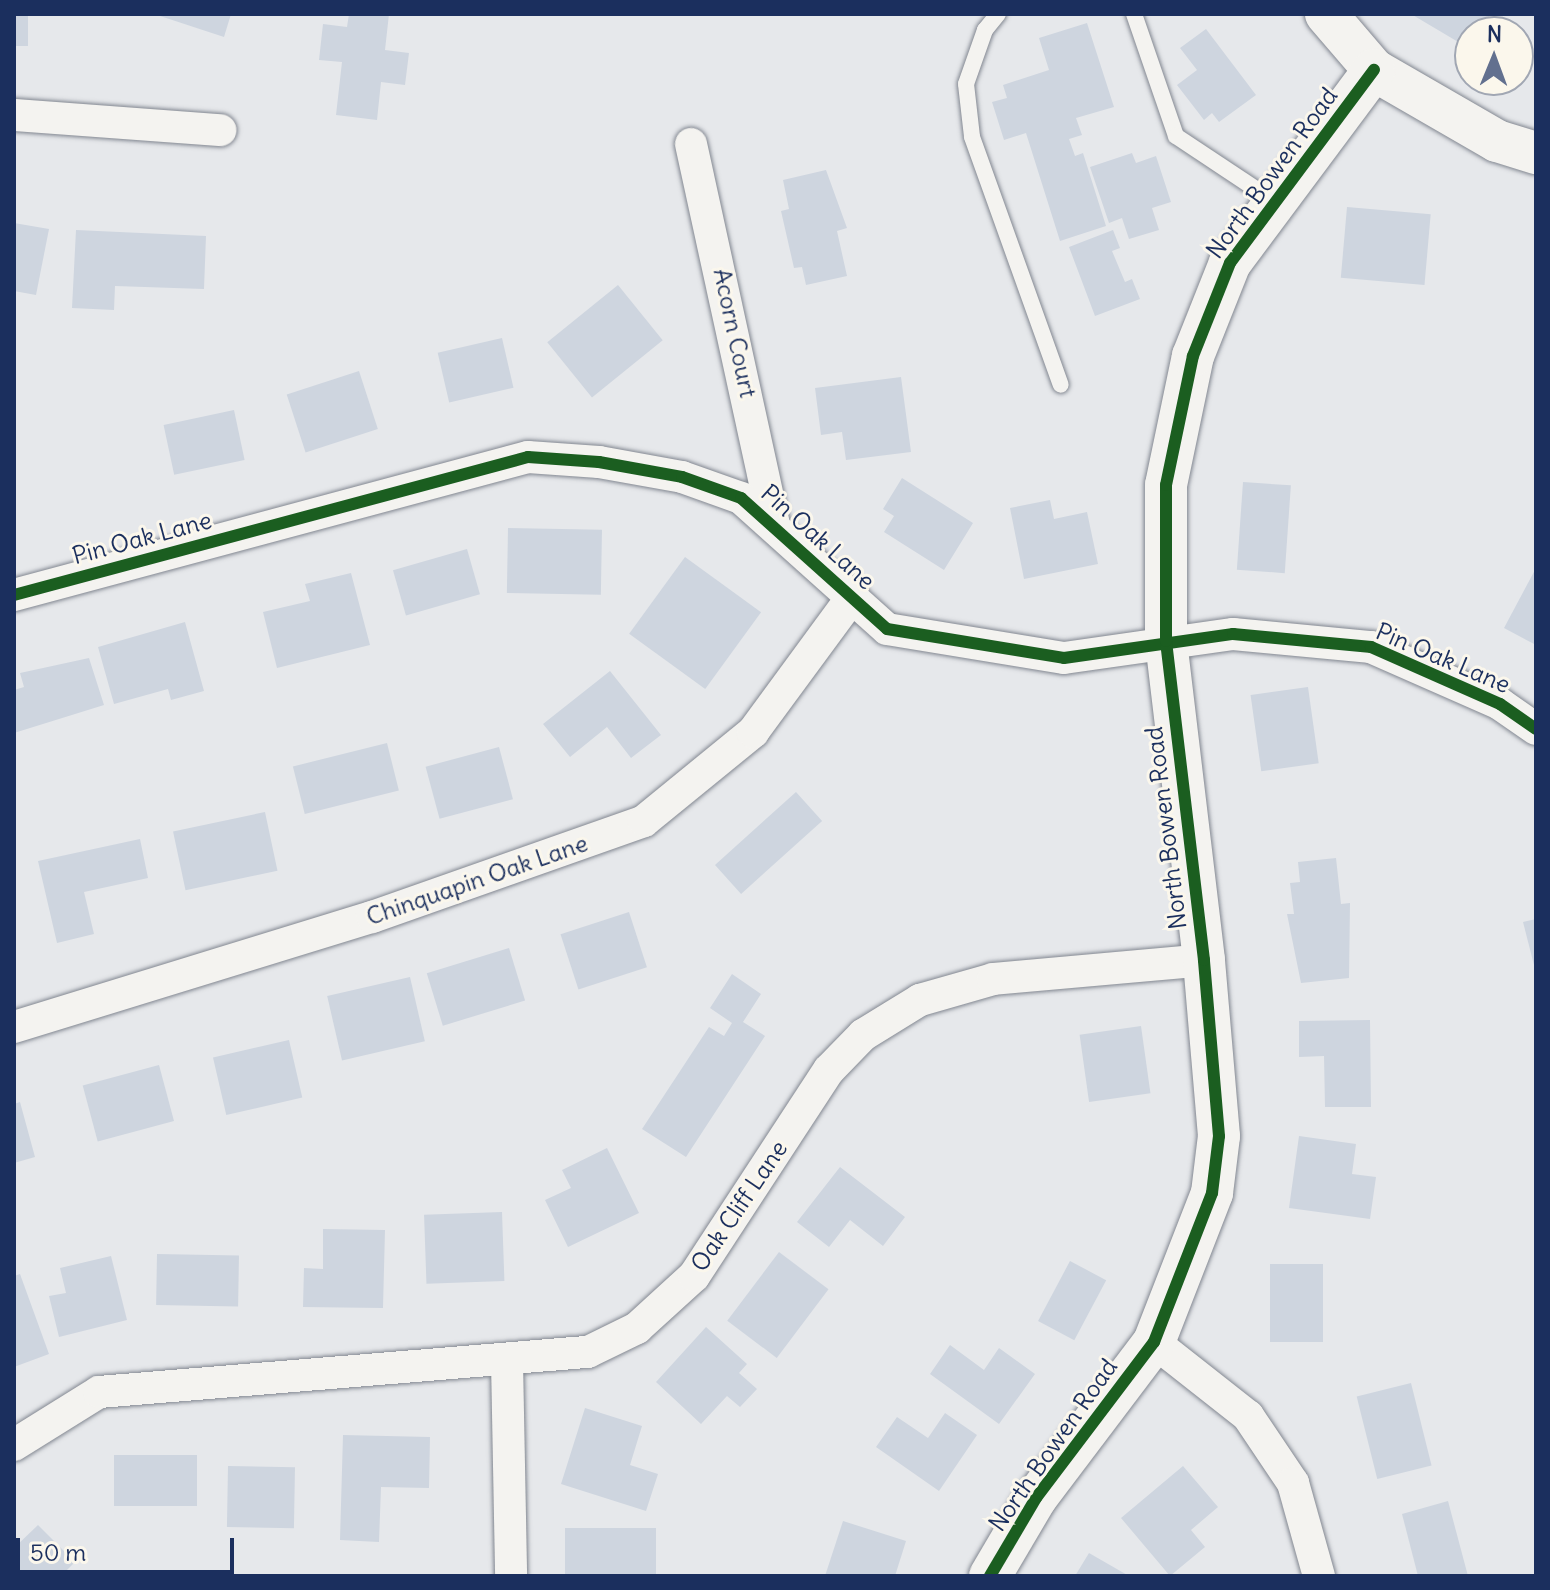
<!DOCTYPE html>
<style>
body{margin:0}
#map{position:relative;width:1550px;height:1590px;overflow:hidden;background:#e6e8eb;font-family:Delius,sans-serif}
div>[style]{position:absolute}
.building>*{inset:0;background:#ced5df;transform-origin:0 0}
.roads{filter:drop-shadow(0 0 2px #828791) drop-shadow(0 0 2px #828791)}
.service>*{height:16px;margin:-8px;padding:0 8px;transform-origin:8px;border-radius:8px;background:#f4f3f0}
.minor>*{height:32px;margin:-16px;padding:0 16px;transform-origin:16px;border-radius:16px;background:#f4f3f0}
.tertiary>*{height:42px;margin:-21px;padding:0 21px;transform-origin:21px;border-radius:21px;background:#f4f3f0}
.cycleway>*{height:12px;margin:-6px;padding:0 6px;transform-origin:6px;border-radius:6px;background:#1b5e20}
span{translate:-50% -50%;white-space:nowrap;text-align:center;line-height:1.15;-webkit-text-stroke:6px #fbf7ec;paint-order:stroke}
.street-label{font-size:24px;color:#1b2f5e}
.frame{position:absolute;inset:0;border:16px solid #1b2f5e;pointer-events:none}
.north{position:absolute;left:1454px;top:16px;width:80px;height:80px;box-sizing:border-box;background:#fbf7ec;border:2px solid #a1a7b3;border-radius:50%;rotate:1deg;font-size:22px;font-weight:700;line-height:32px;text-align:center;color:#1b2f5e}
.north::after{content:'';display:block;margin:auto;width:28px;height:36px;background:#62708f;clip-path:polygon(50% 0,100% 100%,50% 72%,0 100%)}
.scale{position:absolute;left:16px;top:1538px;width:218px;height:36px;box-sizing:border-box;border:4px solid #1b2f5e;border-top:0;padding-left:10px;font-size:24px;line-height:28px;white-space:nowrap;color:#1b2f5e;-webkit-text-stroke:6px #fbf7ec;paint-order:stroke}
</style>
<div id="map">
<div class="building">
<i style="left:14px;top:14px;width:14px;height:32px"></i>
<i style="clip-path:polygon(154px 14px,231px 14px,224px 37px)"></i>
<i style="clip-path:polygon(349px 14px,389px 14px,385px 50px,409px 53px,405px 85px,381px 82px,377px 120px,336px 115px,342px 62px,319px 60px,323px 24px,347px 27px)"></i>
<i style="clip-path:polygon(1411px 14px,1491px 14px,1480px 32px,1470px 32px,1470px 49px)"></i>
<i style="clip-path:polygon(1087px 23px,1114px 107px,1076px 118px,1082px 135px,1069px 139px,1075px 156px,1083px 153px,1106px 226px,1060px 241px,1026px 133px,1004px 140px,992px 102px,1007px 98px,1003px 85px,1049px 70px,1039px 38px)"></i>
<i style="clip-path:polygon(1206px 29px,1256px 95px,1219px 122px,1212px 113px,1204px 120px,1177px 85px,1197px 70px,1180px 48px)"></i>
<i style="clip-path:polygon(1132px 153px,1136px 163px,1156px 156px,1171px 202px,1152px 208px,1159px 230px,1129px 239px,1122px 218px,1109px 223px,1090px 167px)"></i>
<i style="clip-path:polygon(826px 170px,847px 228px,837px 231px,847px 276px,806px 285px,802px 267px,794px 268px,781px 211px,789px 209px,783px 180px)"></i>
<i style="left:1347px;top:207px;width:84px;height:71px;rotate:5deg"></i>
<i style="clip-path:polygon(14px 223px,49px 229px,36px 295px,14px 291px)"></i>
<i style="clip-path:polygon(76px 230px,206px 236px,204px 289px,115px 286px,114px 310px,72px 308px)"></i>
<i style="clip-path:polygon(1113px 230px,1120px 248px,1112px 251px,1125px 282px,1132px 279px,1140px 299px,1095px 316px,1069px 247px)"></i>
<i style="left:618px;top:285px;width:71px;height:91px;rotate:51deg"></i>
<i style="left:502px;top:338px;width:51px;height:66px;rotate:77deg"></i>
<i style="left:359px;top:371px;width:61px;height:76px;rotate:72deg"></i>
<i style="clip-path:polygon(901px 377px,911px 452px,846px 460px,842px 432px,821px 435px,815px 388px)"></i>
<i style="left:234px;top:410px;width:51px;height:72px;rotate:78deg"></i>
<i style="clip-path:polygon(902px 478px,973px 523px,944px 570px,884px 532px,894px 516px,883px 509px)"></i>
<i style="left:1243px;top:482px;width:48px;height:88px;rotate:4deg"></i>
<i style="clip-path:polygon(1050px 500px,1054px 519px,1087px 512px,1098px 564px,1024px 579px,1010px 508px)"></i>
<i style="left:508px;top:528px;width:94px;height:65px;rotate:1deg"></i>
<i style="left:467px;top:549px;width:47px;height:77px;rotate:74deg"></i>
<i style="left:685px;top:557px;width:94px;height:95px;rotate:36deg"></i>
<i style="clip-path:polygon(1536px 568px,1536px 645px,1504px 628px)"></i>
<i style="clip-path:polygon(351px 573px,370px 645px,277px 668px,263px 612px,310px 601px,305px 584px)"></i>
<i style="clip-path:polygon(185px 622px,204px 691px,171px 700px,168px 689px,114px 704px,98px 647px)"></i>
<i style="clip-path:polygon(89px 658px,104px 705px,14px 733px,14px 690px,24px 687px,20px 673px)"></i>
<i style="clip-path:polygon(610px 671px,661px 735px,631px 758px,607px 727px,570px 757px,543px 724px)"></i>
<i style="left:1308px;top:687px;width:77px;height:58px;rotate:82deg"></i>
<i style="left:387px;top:743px;width:49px;height:97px;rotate:76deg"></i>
<i style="left:499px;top:747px;width:54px;height:76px;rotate:75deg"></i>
<i style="left:796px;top:792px;width:39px;height:109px;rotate:48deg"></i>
<i style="left:265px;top:812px;width:60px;height:94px;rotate:78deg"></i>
<i style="clip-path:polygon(140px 839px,148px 878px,84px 892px,94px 934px,57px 943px,38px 861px)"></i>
<i style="clip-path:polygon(1336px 858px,1341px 904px,1350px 903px,1349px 978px,1301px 983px,1287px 914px,1294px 914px,1290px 883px,1300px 882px,1298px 862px)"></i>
<i style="left:629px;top:912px;width:58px;height:72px;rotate:72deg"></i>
<i style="clip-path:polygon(1536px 919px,1536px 969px,1535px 969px,1523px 922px)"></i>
<i style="left:509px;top:948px;width:55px;height:86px;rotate:73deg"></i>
<i style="clip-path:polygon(732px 974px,761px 994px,743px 1022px,765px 1036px,686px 1157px,642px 1129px,709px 1027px,724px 1036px,732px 1023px,710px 1008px)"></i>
<i style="left:410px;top:977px;width:66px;height:85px;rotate:77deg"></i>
<i style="clip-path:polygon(1370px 1020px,1371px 1107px,1325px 1107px,1324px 1056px,1299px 1057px,1299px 1021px)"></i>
<i style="left:1141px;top:1026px;width:68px;height:62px;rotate:82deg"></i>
<i style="left:289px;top:1040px;width:59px;height:78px;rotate:77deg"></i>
<i style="left:159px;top:1065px;width:58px;height:79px;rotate:75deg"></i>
<i style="clip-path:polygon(20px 1102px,35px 1157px,14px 1163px,14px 1104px)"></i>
<i style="clip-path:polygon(1299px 1136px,1356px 1144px,1352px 1174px,1376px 1177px,1370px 1219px,1289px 1208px)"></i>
<i style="clip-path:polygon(607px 1148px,639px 1213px,568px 1247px,545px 1200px,571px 1188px,562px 1170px)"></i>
<i style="clip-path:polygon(840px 1167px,905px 1217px,883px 1246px,850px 1220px,829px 1247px,797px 1222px)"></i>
<i style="left:502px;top:1212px;width:69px;height:78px;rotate:88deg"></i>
<i style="clip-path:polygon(323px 1229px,385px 1230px,383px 1308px,303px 1307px,304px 1268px,323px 1269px)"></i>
<i style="left:779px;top:1252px;width:62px;height:86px;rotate:37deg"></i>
<i style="left:157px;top:1254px;width:82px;height:51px;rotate:1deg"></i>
<i style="clip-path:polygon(111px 1256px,127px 1320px,59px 1337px,49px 1296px,66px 1293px,60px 1268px)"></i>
<i style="left:1070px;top:1261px;width:41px;height:68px;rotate:28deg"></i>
<i style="left:1270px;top:1264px;width:53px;height:78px"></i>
<i style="clip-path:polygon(20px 1274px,49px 1354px,14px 1367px,14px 1276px)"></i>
<i style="clip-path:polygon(706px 1327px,747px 1364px,739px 1373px,757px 1389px,740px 1407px,727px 1396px,701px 1424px,656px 1382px)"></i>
<i style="clip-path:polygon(950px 1345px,984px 1370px,999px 1348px,1035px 1374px,999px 1424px,930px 1374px)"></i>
<i style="left:1411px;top:1383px;width:85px;height:56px;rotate:76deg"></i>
<i style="clip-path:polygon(585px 1408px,642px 1426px,630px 1465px,658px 1474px,646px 1511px,561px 1484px)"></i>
<i style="clip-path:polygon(945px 1413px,977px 1435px,939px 1491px,876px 1447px,897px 1417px,928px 1438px)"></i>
<i style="clip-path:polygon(343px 1435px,430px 1437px,429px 1488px,381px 1487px,379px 1542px,340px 1540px)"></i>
<i style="left:114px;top:1455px;width:83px;height:51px"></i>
<i style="left:228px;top:1466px;width:67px;height:61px;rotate:1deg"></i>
<i style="clip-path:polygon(1183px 1466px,1218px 1507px,1191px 1530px,1205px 1547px,1170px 1576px,1121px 1518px)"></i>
<i style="clip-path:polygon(1448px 1501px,1468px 1576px,1418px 1576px,1402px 1514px)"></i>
<i style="clip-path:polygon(843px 1521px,906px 1541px,895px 1576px,825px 1576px)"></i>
<i style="clip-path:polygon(38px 1525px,75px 1562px,61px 1576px,14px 1576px,14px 1548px)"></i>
<i style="left:565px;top:1528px;width:91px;height:48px"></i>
<i style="clip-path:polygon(1089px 1553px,1129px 1576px,1075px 1576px)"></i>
</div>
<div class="roads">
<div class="service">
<i style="left:998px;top:14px;width:21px;rotate:129deg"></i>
<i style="left:985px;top:30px;width:57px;rotate:109.4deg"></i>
<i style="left:966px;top:84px;width:53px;rotate:83.5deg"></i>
<i style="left:972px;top:137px;width:263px;rotate:70.3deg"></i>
<i style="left:1134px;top:14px;width:129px;rotate:71deg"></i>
<i style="left:1176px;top:136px;width:118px;rotate:33.6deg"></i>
</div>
<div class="minor">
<i style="left:14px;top:115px;width:207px;rotate:4.2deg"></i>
<i style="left:691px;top:144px;width:389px;rotate:77.7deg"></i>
<i style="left:14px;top:595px;width:532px;rotate:-15.03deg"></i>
<i style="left:528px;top:457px;width:71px;rotate:4deg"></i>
<i style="left:599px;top:462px;width:84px;rotate:10.2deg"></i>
<i style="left:682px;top:477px;width:63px;rotate:19.6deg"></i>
<i style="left:741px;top:498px;width:196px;rotate:41.9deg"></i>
<i style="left:887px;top:629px;width:179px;rotate:9.3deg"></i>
<i style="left:1064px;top:658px;width:171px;rotate:-8.1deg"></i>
<i style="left:1233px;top:634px;width:139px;rotate:5.4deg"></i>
<i style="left:1371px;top:647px;width:141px;rotate:23.8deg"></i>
<i style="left:1500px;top:704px;width:44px;rotate:34.8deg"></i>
<i style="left:14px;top:1027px;width:375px;rotate:-17.1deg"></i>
<i style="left:372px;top:917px;width:288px;rotate:-19.4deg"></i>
<i style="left:644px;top:821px;width:141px;rotate:-39.2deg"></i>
<i style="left:753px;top:732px;width:169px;rotate:-53.7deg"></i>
<i style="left:1154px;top:1342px;width:120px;rotate:38.2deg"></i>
<i style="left:1248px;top:1416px;width:81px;rotate:56.1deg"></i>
<i style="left:1293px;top:1483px;width:97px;rotate:74.4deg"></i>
<i style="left:507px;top:1361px;width:215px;rotate:88.9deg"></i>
<i style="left:14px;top:1445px;width:100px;rotate:-31.9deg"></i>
<i style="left:99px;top:1392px;width:491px;rotate:-4.7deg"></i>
<i style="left:588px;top:1352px;width:55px;rotate:-26.1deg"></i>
<i style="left:637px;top:1328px;width:77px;rotate:-42.4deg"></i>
<i style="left:694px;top:1276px;width:246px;rotate:-56.8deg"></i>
<i style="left:829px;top:1070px;width:49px;rotate:-45.8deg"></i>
<i style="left:863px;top:1035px;width:67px;rotate:-31.6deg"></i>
<i style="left:920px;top:1000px;width:76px;rotate:-16deg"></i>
<i style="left:993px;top:979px;width:212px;rotate:-5.1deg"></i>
</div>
<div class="tertiary">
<i style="left:1326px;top:14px;width:74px;rotate:49.4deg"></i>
<i style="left:1374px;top:70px;width:142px;rotate:30deg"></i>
<i style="left:1497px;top:141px;width:41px;rotate:17.1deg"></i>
<i style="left:990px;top:1576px;width:91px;rotate:-59.5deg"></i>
<i style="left:1036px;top:1498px;width:196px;rotate:-52.9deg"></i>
<i style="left:1154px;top:1342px;width:160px;rotate:-68.7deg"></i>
<i style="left:1212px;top:1193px;width:57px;rotate:-83deg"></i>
<i style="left:1219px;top:1136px;width:177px;rotate:-94.9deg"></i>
<i style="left:1204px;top:960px;width:321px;rotate:-96.8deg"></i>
<i style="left:1166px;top:641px;width:156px;rotate:-90deg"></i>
<i style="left:1166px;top:485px;width:132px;rotate:-78.2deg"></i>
<i style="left:1193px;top:356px;width:100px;rotate:-68.3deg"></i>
<i style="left:1230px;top:263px;width:241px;rotate:-53.3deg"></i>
</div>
</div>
<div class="cycleway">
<i style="left:14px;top:595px;width:532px;rotate:-15.03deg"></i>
<i style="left:528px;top:457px;width:71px;rotate:4deg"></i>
<i style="left:599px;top:462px;width:84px;rotate:10.2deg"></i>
<i style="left:682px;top:477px;width:63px;rotate:19.6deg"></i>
<i style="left:741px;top:498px;width:196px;rotate:41.9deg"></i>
<i style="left:887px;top:629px;width:179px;rotate:9.3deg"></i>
<i style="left:1064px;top:658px;width:171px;rotate:-8.1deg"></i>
<i style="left:1233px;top:634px;width:139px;rotate:5.4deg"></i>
<i style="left:1371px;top:647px;width:141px;rotate:23.8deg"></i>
<i style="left:1500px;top:704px;width:44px;rotate:34.8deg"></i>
<i style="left:990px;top:1576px;width:91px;rotate:-59.5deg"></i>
<i style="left:1036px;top:1498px;width:196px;rotate:-52.9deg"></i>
<i style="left:1154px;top:1342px;width:160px;rotate:-68.7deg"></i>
<i style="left:1212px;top:1193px;width:57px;rotate:-83deg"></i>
<i style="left:1219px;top:1136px;width:177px;rotate:-94.9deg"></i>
<i style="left:1204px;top:960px;width:321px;rotate:-96.8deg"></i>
<i style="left:1166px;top:641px;width:156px;rotate:-90deg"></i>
<i style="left:1166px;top:485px;width:132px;rotate:-78.2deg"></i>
<i style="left:1193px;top:356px;width:100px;rotate:-68.3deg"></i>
<i style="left:1230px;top:263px;width:241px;rotate:-53.3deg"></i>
</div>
<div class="street-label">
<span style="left:1272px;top:173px;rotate:-54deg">North Bowen Road</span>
<span style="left:735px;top:333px;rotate:78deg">Acorn Court</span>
<span style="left:818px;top:537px;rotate:42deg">Pin Oak Lane</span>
<span style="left:142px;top:538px;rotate:-15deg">Pin Oak Lane</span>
<span style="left:1443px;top:658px;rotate:23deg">Pin Oak Lane</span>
<span style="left:1166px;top:828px;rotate:-97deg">North Bowen Road</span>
<span style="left:477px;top:880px;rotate:-19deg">Chinquapin Oak Lane</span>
<span style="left:739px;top:1206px;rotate:-56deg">Oak Cliff Lane</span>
<span style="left:1053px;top:1445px;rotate:-55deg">North Bowen Road</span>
</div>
<div class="frame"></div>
<div class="north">N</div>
<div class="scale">50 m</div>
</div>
